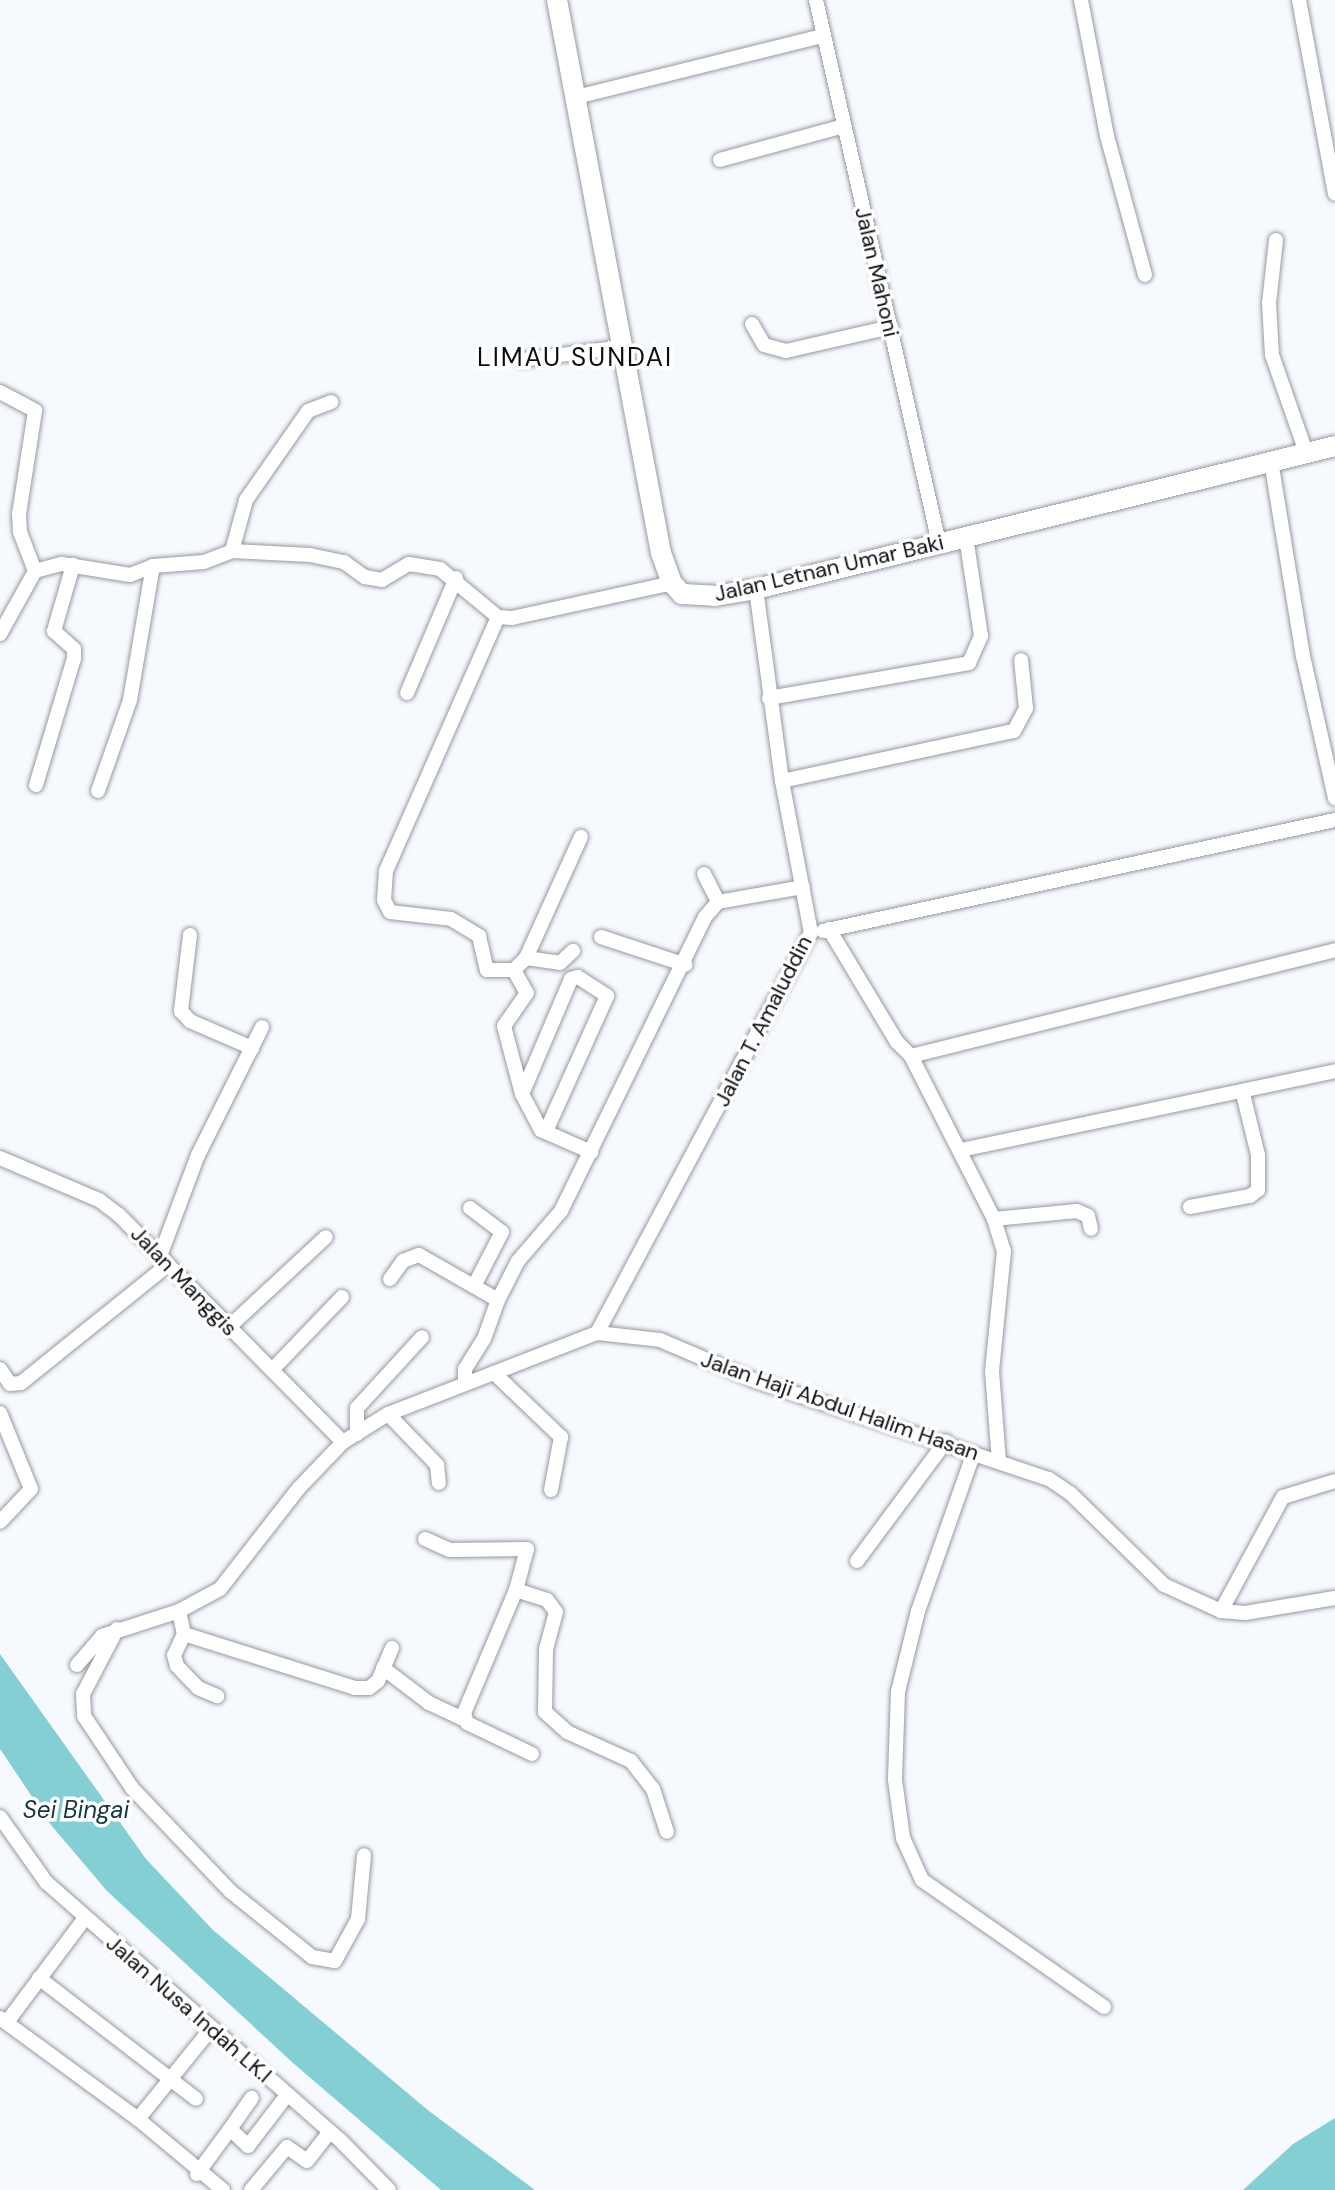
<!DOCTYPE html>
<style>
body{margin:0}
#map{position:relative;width:1335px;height:2190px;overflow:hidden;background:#f6faff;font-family:"DM Sans",sans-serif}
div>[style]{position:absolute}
.water>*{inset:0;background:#83cfd4}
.roads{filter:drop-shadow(0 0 2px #959aa0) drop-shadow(0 0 2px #959aa0)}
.street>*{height:14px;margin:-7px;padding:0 7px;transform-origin:7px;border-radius:7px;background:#fff}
.secondary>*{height:20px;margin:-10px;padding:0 10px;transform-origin:10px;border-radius:10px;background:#fff}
span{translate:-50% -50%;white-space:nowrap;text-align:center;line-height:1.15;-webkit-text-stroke:7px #fff;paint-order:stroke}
.street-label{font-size:22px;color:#0c0e10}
.water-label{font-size:24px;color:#13383b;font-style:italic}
.quarter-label{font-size:26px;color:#0c0e10;letter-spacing:2px}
</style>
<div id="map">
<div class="water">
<i style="clip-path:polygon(0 1654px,146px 1859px,213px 1930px,429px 2111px,535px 2190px,441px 2190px,293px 2063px,107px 1891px,51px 1825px,0 1749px)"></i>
<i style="clip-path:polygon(1335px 2118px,1335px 2190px,1243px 2190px,1293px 2144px)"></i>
</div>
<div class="roads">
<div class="street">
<i style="left:816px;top:0;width:557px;rotate:77.24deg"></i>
<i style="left:1081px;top:0;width:138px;rotate:79.2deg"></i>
<i style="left:1107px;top:136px;width:144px;rotate:74.7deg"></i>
<i style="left:1299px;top:0;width:197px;rotate:79.5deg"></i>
<i style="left:576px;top:97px;width:254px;rotate:-13.9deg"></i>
<i style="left:720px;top:160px;width:129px;rotate:-15.3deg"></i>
<i style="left:1276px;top:240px;width:63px;rotate:96.3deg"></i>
<i style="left:1269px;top:303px;width:52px;rotate:86.7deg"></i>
<i style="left:1272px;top:355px;width:103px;rotate:70.7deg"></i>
<i style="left:752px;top:324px;width:24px;rotate:60deg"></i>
<i style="left:764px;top:345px;width:23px;rotate:15deg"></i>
<i style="left:786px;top:351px;width:108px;rotate:-12.9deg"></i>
<i style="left:522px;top:360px;width:101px;rotate:-7.4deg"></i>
<i style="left:0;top:392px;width:40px;rotate:28deg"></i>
<i style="left:35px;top:411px;width:104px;rotate:98.8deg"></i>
<i style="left:19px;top:514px;width:18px;rotate:87deg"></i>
<i style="left:20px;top:532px;width:42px;rotate:69deg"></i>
<i style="left:1271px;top:461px;width:198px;rotate:80.7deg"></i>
<i style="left:1303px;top:656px;width:146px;rotate:77.3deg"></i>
<i style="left:232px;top:551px;width:53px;rotate:-74.6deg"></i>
<i style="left:246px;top:500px;width:108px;rotate:-55.1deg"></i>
<i style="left:308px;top:411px;width:25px;rotate:-21deg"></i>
<i style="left:498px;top:617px;width:278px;rotate:113.8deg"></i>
<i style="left:386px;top:871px;width:29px;rotate:94deg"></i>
<i style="left:384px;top:900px;width:13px;rotate:63deg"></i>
<i style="left:390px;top:912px;width:61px;rotate:6.5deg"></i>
<i style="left:451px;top:919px;width:33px;rotate:31deg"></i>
<i style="left:479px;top:936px;width:35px;rotate:77deg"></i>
<i style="left:487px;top:970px;width:27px"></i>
<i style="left:514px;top:970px;width:17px;rotate:-45deg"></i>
<i style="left:526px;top:958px;width:133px;rotate:-65.6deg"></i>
<i style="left:0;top:634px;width:72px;rotate:-60.9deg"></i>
<i style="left:35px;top:571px;width:28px;rotate:-15deg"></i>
<i style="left:62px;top:564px;width:69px;rotate:9.2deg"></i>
<i style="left:130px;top:575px;width:25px;rotate:-21deg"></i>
<i style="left:153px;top:566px;width:51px;rotate:-4.5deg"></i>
<i style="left:204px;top:562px;width:30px;rotate:-21deg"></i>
<i style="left:232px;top:551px;width:78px;rotate:2.9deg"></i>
<i style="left:310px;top:555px;width:35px;rotate:12deg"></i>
<i style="left:344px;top:562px;width:26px;rotate:36deg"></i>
<i style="left:365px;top:577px;width:17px;rotate:10deg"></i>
<i style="left:382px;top:580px;width:31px;rotate:-31deg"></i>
<i style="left:409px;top:564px;width:31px;rotate:9deg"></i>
<i style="left:440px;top:569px;width:75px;rotate:39.6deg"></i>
<i style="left:498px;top:617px;width:14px;rotate:4deg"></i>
<i style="left:512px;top:618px;width:164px;rotate:-12.3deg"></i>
<i style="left:407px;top:693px;width:125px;rotate:-66.9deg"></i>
<i style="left:769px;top:698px;width:203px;rotate:-9.9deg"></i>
<i style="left:969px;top:663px;width:30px;rotate:-66deg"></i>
<i style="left:981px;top:636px;width:100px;rotate:-98.6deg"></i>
<i style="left:782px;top:781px;width:237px;rotate:-12.2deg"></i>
<i style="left:1014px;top:731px;width:26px;rotate:-62deg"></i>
<i style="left:1026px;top:708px;width:48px;rotate:-95.9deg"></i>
<i style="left:36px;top:785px;width:133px;rotate:-73.3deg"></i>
<i style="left:74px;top:658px;width:9px;rotate:-90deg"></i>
<i style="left:74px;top:649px;width:27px;rotate:-138deg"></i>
<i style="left:54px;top:631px;width:69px;rotate:-73.9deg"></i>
<i style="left:98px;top:791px;width:96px;rotate:-70.6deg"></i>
<i style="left:130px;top:700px;width:136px;rotate:-80.3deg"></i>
<i style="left:704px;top:874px;width:31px;rotate:63deg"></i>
<i style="left:829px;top:929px;width:132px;rotate:59deg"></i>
<i style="left:897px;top:1042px;width:20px;rotate:45deg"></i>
<i style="left:911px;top:1056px;width:183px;rotate:63deg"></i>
<i style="left:994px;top:1219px;width:34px;rotate:73deg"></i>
<i style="left:1004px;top:1251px;width:121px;rotate:95.7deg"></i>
<i style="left:992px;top:1371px;width:90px;rotate:85.6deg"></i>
<i style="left:823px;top:931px;width:524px;rotate:-12.23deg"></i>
<i style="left:190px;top:935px;width:77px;rotate:96.8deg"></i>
<i style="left:181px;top:1011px;width:13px;rotate:48deg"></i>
<i style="left:190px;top:1021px;width:68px;rotate:23.5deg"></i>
<i style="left:601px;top:937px;width:89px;rotate:18.2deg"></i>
<i style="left:526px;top:958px;width:34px;rotate:8deg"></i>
<i style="left:560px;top:963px;width:18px;rotate:-43deg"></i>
<i style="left:514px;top:970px;width:26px;rotate:61deg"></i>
<i style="left:527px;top:993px;width:40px;rotate:124.9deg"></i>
<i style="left:504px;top:1026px;width:70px;rotate:75.2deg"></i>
<i style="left:522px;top:1094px;width:41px;rotate:62.2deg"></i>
<i style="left:541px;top:1130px;width:55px;rotate:23.7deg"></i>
<i style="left:911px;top:1056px;width:437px;rotate:-14deg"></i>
<i style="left:522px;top:1094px;width:125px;rotate:-66.9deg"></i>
<i style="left:571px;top:979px;width:7px;rotate:-16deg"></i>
<i style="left:578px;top:977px;width:35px;rotate:33deg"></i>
<i style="left:607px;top:996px;width:148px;rotate:114.3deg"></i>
<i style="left:961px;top:1150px;width:382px;rotate:-11.9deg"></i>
<i style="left:0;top:1158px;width:108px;rotate:23deg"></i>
<i style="left:99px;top:1200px;width:25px;rotate:37deg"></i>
<i style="left:119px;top:1215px;width:319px;rotate:45.4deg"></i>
<i style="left:1190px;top:1207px;width:61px;rotate:-10.4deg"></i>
<i style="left:1250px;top:1196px;width:10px;rotate:-37deg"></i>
<i style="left:1258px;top:1190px;width:35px;rotate:-90deg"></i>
<i style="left:1258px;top:1155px;width:63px;rotate:-103.8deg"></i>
<i style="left:470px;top:1208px;width:40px;rotate:37deg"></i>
<i style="left:502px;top:1232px;width:61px;rotate:117.4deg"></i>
<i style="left:994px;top:1219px;width:83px;rotate:-5.5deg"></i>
<i style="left:1077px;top:1211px;width:12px;rotate:24deg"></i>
<i style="left:1088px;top:1216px;width:13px;rotate:77deg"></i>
<i style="left:160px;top:1256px;width:108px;rotate:-69.4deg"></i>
<i style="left:198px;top:1155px;width:143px;rotate:-63.4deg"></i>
<i style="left:390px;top:1279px;width:22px;rotate:-54deg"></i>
<i style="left:403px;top:1261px;width:17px;rotate:-21deg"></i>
<i style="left:419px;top:1255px;width:91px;rotate:29.7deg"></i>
<i style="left:229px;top:1327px;width:132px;rotate:-42.9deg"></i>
<i style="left:597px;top:1333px;width:454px;rotate:-61.9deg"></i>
<i style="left:811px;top:933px;width:155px;rotate:-100.8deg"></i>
<i style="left:782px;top:781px;width:194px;rotate:-97.7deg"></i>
<i style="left:0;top:1369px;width:18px;rotate:56deg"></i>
<i style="left:10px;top:1384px;width:11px;rotate:-5deg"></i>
<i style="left:21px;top:1383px;width:189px;rotate:-38.8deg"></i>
<i style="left:272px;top:1370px;width:101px;rotate:-46.2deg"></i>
<i style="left:494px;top:1373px;width:93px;rotate:43.7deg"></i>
<i style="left:561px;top:1437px;width:54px;rotate:100.7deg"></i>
<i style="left:465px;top:1383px;width:14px;rotate:-90deg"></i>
<i style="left:465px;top:1369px;width:36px;rotate:-58deg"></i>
<i style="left:484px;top:1339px;width:41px;rotate:-70.3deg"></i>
<i style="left:498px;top:1300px;width:44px;rotate:-62.9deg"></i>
<i style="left:518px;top:1261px;width:66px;rotate:-49.3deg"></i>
<i style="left:561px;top:1211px;width:327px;rotate:-63.9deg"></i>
<i style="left:705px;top:917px;width:20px;rotate:-49deg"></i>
<i style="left:718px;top:902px;width:86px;rotate:-10deg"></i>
<i style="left:0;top:1413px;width:82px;rotate:67.8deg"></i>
<i style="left:31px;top:1489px;width:45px;rotate:133.2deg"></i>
<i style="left:388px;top:1414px;width:71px;rotate:46.1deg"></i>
<i style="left:437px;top:1465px;width:18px;rotate:84deg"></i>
<i style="left:357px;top:1434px;width:26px;rotate:-90deg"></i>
<i style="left:357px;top:1408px;width:96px;rotate:-47.5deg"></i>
<i style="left:973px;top:1455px;width:165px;rotate:109.4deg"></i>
<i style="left:918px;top:1611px;width:83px;rotate:103.9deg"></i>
<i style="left:898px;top:1692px;width:88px;rotate:92deg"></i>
<i style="left:895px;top:1780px;width:59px;rotate:82.1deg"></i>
<i style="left:903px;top:1838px;width:46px;rotate:65.7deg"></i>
<i style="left:922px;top:1880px;width:222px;rotate:34.9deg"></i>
<i style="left:425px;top:1539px;width:27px;rotate:24deg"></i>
<i style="left:450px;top:1550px;width:77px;rotate:-0.7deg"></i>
<i style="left:527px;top:1549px;width:42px;rotate:105deg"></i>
<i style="left:516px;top:1590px;width:134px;rotate:112.9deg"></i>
<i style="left:464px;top:1713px;width:10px;rotate:73deg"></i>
<i style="left:467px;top:1723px;width:72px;rotate:25.5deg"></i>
<i style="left:857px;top:1561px;width:149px;rotate:-53.4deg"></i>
<i style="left:516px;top:1590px;width:33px;rotate:18deg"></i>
<i style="left:547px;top:1600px;width:15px;rotate:53deg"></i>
<i style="left:556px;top:1612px;width:39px;rotate:105deg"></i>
<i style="left:546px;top:1650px;width:62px;rotate:90.9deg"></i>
<i style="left:545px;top:1712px;width:30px;rotate:42deg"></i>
<i style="left:567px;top:1732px;width:70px;rotate:24.4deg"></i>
<i style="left:631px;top:1761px;width:36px;rotate:52deg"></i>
<i style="left:653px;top:1789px;width:45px;rotate:72deg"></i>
<i style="left:179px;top:1611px;width:24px;rotate:78deg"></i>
<i style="left:184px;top:1634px;width:23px;rotate:115deg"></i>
<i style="left:174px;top:1655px;width:11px;rotate:75deg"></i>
<i style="left:177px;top:1666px;width:30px;rotate:46deg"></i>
<i style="left:198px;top:1688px;width:21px;rotate:23deg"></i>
<i style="left:1221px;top:1611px;width:130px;rotate:-61.5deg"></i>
<i style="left:1283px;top:1497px;width:54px;rotate:-17.1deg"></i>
<i style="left:117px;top:1629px;width:73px;rotate:117.6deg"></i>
<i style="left:83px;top:1694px;width:22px;rotate:87deg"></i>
<i style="left:84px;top:1716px;width:87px;rotate:56.3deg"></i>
<i style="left:132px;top:1788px;width:142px;rotate:46.4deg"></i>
<i style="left:230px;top:1891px;width:105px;rotate:38.8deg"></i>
<i style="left:312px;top:1957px;width:23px;rotate:10deg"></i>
<i style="left:335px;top:1961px;width:48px;rotate:-61.3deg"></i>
<i style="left:358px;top:1919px;width:64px;rotate:-84.6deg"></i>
<i style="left:184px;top:1634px;width:179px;rotate:17.5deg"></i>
<i style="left:355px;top:1688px;width:14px"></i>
<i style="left:369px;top:1688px;width:11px;rotate:-38deg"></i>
<i style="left:378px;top:1681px;width:36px;rotate:-67deg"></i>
<i style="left:77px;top:1665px;width:38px;rotate:-49deg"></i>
<i style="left:102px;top:1636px;width:81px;rotate:-18deg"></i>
<i style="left:179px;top:1611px;width:47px;rotate:-28.2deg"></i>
<i style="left:220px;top:1589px;width:128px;rotate:-52deg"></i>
<i style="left:299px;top:1488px;width:64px;rotate:-46.3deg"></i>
<i style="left:343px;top:1442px;width:53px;rotate:-31.9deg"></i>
<i style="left:388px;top:1414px;width:224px;rotate:-21.2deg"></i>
<i style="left:597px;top:1333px;width:63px;rotate:6.3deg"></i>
<i style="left:660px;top:1340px;width:102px;rotate:23.1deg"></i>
<i style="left:754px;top:1380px;width:311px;rotate:18.6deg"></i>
<i style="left:1049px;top:1479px;width:25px;rotate:34deg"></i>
<i style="left:1070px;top:1493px;width:132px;rotate:44.4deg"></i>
<i style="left:1164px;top:1585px;width:63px;rotate:24.5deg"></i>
<i style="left:1221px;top:1611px;width:24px;rotate:5deg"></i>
<i style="left:1245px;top:1613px;width:91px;rotate:-9.5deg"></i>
<i style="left:383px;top:1668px;width:58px;rotate:37.3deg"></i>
<i style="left:429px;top:1703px;width:38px;rotate:25deg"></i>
<i style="left:0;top:1817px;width:80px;rotate:54.7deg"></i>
<i style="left:46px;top:1882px;width:391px;rotate:41.3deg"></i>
<i style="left:340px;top:2140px;width:70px;rotate:45.6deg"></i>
<i style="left:39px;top:1978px;width:198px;rotate:37.6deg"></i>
<i style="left:0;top:2018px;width:171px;rotate:36.2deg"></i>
<i style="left:138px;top:2119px;width:111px;rotate:39.9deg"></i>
<i style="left:7px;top:2022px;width:130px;rotate:-53.1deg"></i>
<i style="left:138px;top:2119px;width:114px;rotate:-51deg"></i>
<i style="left:230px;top:2129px;width:38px;rotate:-55deg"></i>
<i style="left:197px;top:2174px;width:56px;rotate:-53.7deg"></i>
<i style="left:230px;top:2129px;width:25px;rotate:43deg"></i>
<i style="left:248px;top:2146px;width:64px;rotate:-52.6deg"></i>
<i style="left:251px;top:2190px;width:56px;rotate:-50.1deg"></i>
<i style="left:287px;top:2147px;width:24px;rotate:35deg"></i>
<i style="left:307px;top:2161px;width:37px;rotate:-52deg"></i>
</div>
<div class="secondary">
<i style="left:557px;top:0;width:563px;rotate:79.35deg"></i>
<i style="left:661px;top:553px;width:32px;rotate:70deg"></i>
<i style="left:672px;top:583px;width:15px;rotate:48deg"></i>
<i style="left:682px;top:594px;width:33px;rotate:3deg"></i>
<i style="left:715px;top:596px;width:42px;rotate:-9.7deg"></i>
<i style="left:756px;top:589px;width:596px;rotate:-13.87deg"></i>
</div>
</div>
<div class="street-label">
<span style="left:877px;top:272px;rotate:77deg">Jalan Mahoni</span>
<span style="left:829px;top:568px;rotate:-13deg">Jalan Letnan Umar Baki</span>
<span style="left:763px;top:1021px;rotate:-63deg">Jalan T. Amaluddin</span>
<span style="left:184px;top:1281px;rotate:46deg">Jalan Manggis</span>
<span style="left:840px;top:1406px;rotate:19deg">Jalan Haji Abdul Halim Hasan</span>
<span style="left:189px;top:2009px;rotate:41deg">Jalan Nusa Indah LK.I</span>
</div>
<div class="water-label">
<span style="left:76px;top:1810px">Sei Bingai</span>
</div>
<div class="quarter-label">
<span style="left:575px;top:358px">LIMAU SUNDAI</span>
</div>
</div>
